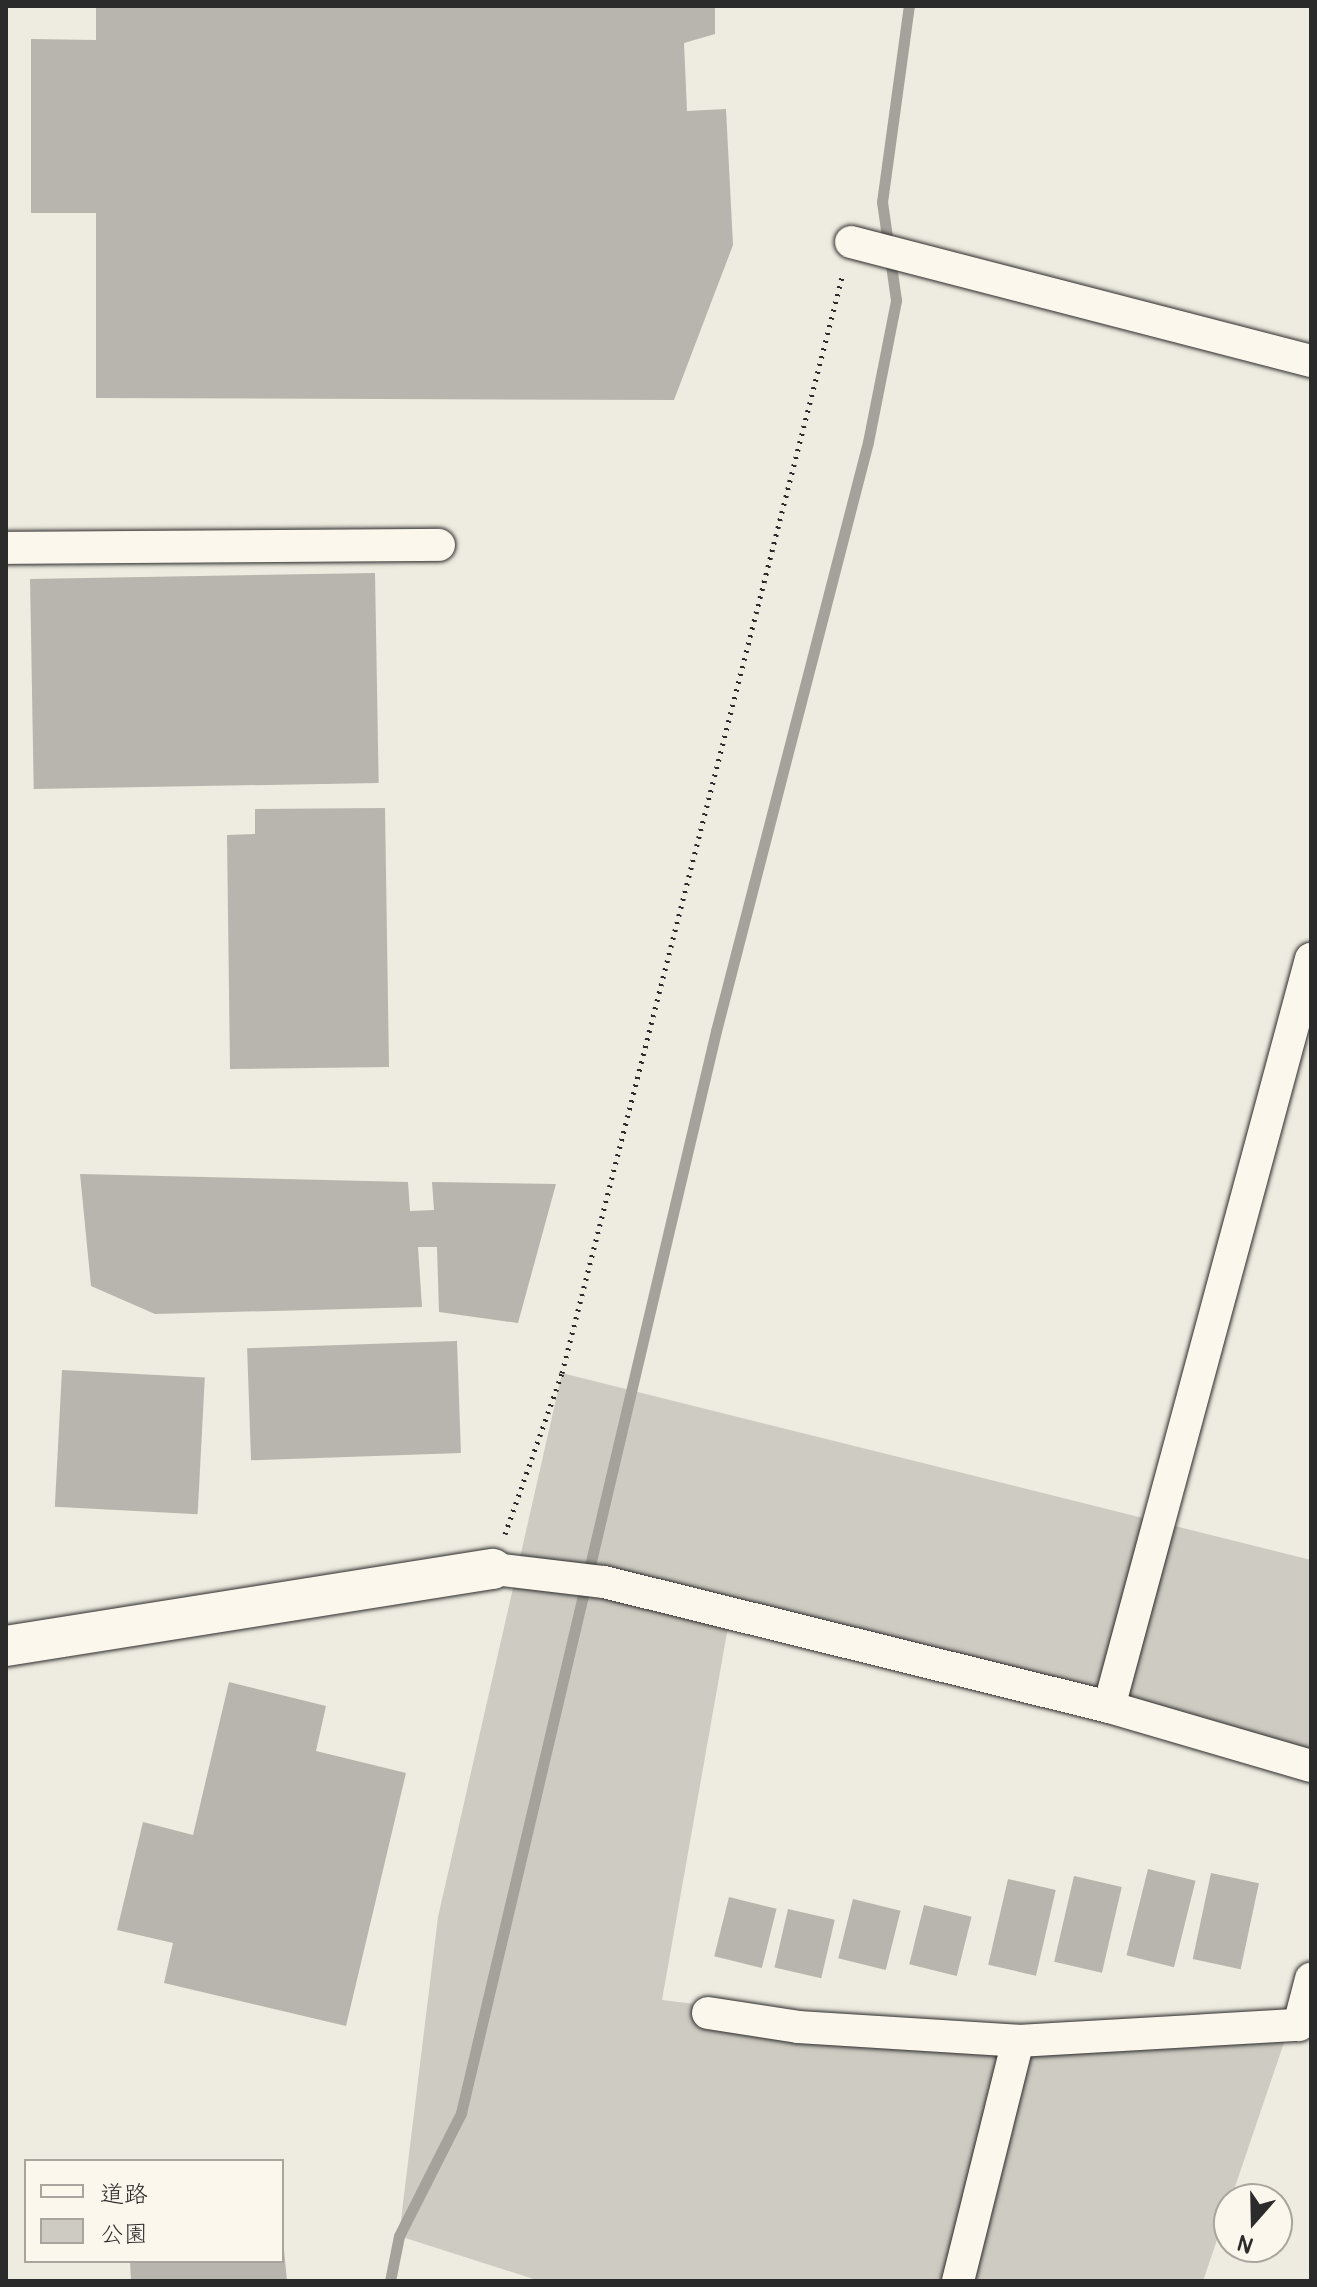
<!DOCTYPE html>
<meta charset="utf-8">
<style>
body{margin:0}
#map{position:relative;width:1317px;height:2287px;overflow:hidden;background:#eeebe0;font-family:Pangolin,"Klee One",sans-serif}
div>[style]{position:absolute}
.green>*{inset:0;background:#cecbc2}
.stream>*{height:11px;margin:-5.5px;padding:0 5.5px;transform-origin:5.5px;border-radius:5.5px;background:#a4a29a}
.building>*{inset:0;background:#b8b5ae;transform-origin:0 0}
.path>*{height:5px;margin-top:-2.5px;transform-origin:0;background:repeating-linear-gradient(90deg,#2b2b2b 0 2px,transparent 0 8px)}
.roads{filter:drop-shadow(0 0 2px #2b2b2b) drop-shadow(0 0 2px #2b2b2b)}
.minor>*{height:32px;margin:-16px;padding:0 16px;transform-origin:16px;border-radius:16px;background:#fbf7ec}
.tertiary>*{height:40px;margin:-20px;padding:0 20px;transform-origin:20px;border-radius:20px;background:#fbf7ec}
span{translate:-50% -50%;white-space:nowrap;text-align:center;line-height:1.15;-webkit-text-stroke:7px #fbf7ec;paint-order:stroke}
.frame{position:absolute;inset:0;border:8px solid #2b2b2b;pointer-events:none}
.legend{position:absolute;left:24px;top:2159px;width:260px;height:104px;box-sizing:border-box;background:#fbf7ec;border:2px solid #a8a59f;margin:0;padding:10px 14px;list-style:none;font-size:24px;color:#2b2b2b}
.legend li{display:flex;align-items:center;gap:16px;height:40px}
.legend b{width:40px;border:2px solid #a8a59f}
.north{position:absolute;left:1213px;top:2183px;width:80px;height:80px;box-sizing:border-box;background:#fbf7ec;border:2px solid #a8a59f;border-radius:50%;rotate:200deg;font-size:22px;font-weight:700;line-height:32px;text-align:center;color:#2b2b2b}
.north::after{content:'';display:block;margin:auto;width:28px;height:36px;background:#2b2b2b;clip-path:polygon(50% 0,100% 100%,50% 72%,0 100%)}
</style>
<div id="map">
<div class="green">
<i style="clip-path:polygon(562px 1373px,1311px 1560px,1311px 1771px,728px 1627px,662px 2000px,973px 2038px,1290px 2025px,1203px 2281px,540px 2281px,399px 2236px,438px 1917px)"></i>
</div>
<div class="stream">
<i style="left:390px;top:2281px;width:46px;rotate:-78.7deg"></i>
<i style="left:399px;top:2236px;width:138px;rotate:-63.2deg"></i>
<i style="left:461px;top:2113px;width:1112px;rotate:-76.74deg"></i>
<i style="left:716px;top:1031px;width:608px;rotate:-75.53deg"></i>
<i style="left:868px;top:442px;width:145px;rotate:-78.8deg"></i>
<i style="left:896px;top:300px;width:99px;rotate:-98.1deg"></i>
<i style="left:882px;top:202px;width:198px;rotate:-82.2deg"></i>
</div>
<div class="building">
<i style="clip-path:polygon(96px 6px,715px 6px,715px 34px,684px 43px,687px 111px,726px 109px,733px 245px,674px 400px,96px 398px,96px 213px,31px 213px,31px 39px,96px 40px)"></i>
<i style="left:375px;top:573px;width:210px;height:345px;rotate:89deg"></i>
<i style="clip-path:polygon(385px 808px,389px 1067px,230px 1069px,227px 835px,255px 834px,255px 809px)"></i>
<i style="clip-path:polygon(80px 1174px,408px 1182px,410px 1211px,434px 1210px,432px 1182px,556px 1184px,518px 1323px,439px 1312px,437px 1247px,418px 1247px,422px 1307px,155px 1314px,91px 1286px)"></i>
<i style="left:457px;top:1341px;width:112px;height:210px;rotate:88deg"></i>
<i style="left:62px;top:1370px;width:143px;height:137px;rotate:3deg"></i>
<i style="clip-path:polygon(229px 1682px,326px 1706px,316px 1751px,406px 1773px,346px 2026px,164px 1983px,173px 1943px,117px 1930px,143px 1822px,193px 1835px)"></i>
<i style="left:1148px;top:1869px;width:49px;height:89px;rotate:14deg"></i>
<i style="left:1211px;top:1873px;width:49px;height:88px;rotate:12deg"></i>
<i style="left:1074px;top:1876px;width:49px;height:88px;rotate:13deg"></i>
<i style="left:1008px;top:1879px;width:49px;height:88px;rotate:13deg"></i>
<i style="left:729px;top:1897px;width:49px;height:61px;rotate:14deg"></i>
<i style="left:853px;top:1899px;width:49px;height:61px;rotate:14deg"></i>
<i style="left:924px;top:1905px;width:49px;height:61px;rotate:14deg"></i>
<i style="left:788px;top:1909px;width:48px;height:60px;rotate:13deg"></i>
<i style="clip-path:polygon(284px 2250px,287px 2281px,131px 2281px,130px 2261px,282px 2261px)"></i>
</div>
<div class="path">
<i style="left:505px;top:1534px;width:171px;rotate:-70.5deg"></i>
<i style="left:562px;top:1373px;width:1135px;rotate:-75.67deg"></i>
</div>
<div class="roads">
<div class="minor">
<i style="left:851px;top:242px;width:475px;rotate:14.5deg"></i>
<i style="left:6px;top:548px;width:433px;rotate:-0.4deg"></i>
<i style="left:493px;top:1569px;width:112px;rotate:6.7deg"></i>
<i style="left:604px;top:1582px;width:520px;rotate:13.9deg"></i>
<i style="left:1109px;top:1707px;width:210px;rotate:16.3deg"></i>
<i style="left:1109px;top:1707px;width:775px;rotate:-74.89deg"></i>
<i style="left:708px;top:2013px;width:91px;rotate:8.8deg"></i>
<i style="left:798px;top:2027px;width:220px;rotate:3.6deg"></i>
<i style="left:1018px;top:2041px;width:281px;rotate:-3.3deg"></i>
<i style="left:1299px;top:2025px;width:48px;rotate:-75.4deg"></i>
<i style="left:958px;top:2281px;width:247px;rotate:-76deg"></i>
</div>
<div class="tertiary">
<i style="left:6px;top:1646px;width:493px;rotate:-9deg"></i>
</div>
</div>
<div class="frame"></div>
<ul class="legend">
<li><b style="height:10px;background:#fbf7ec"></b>道路</li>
<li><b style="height:22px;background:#cecbc2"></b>公園</li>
</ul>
<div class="north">N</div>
</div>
